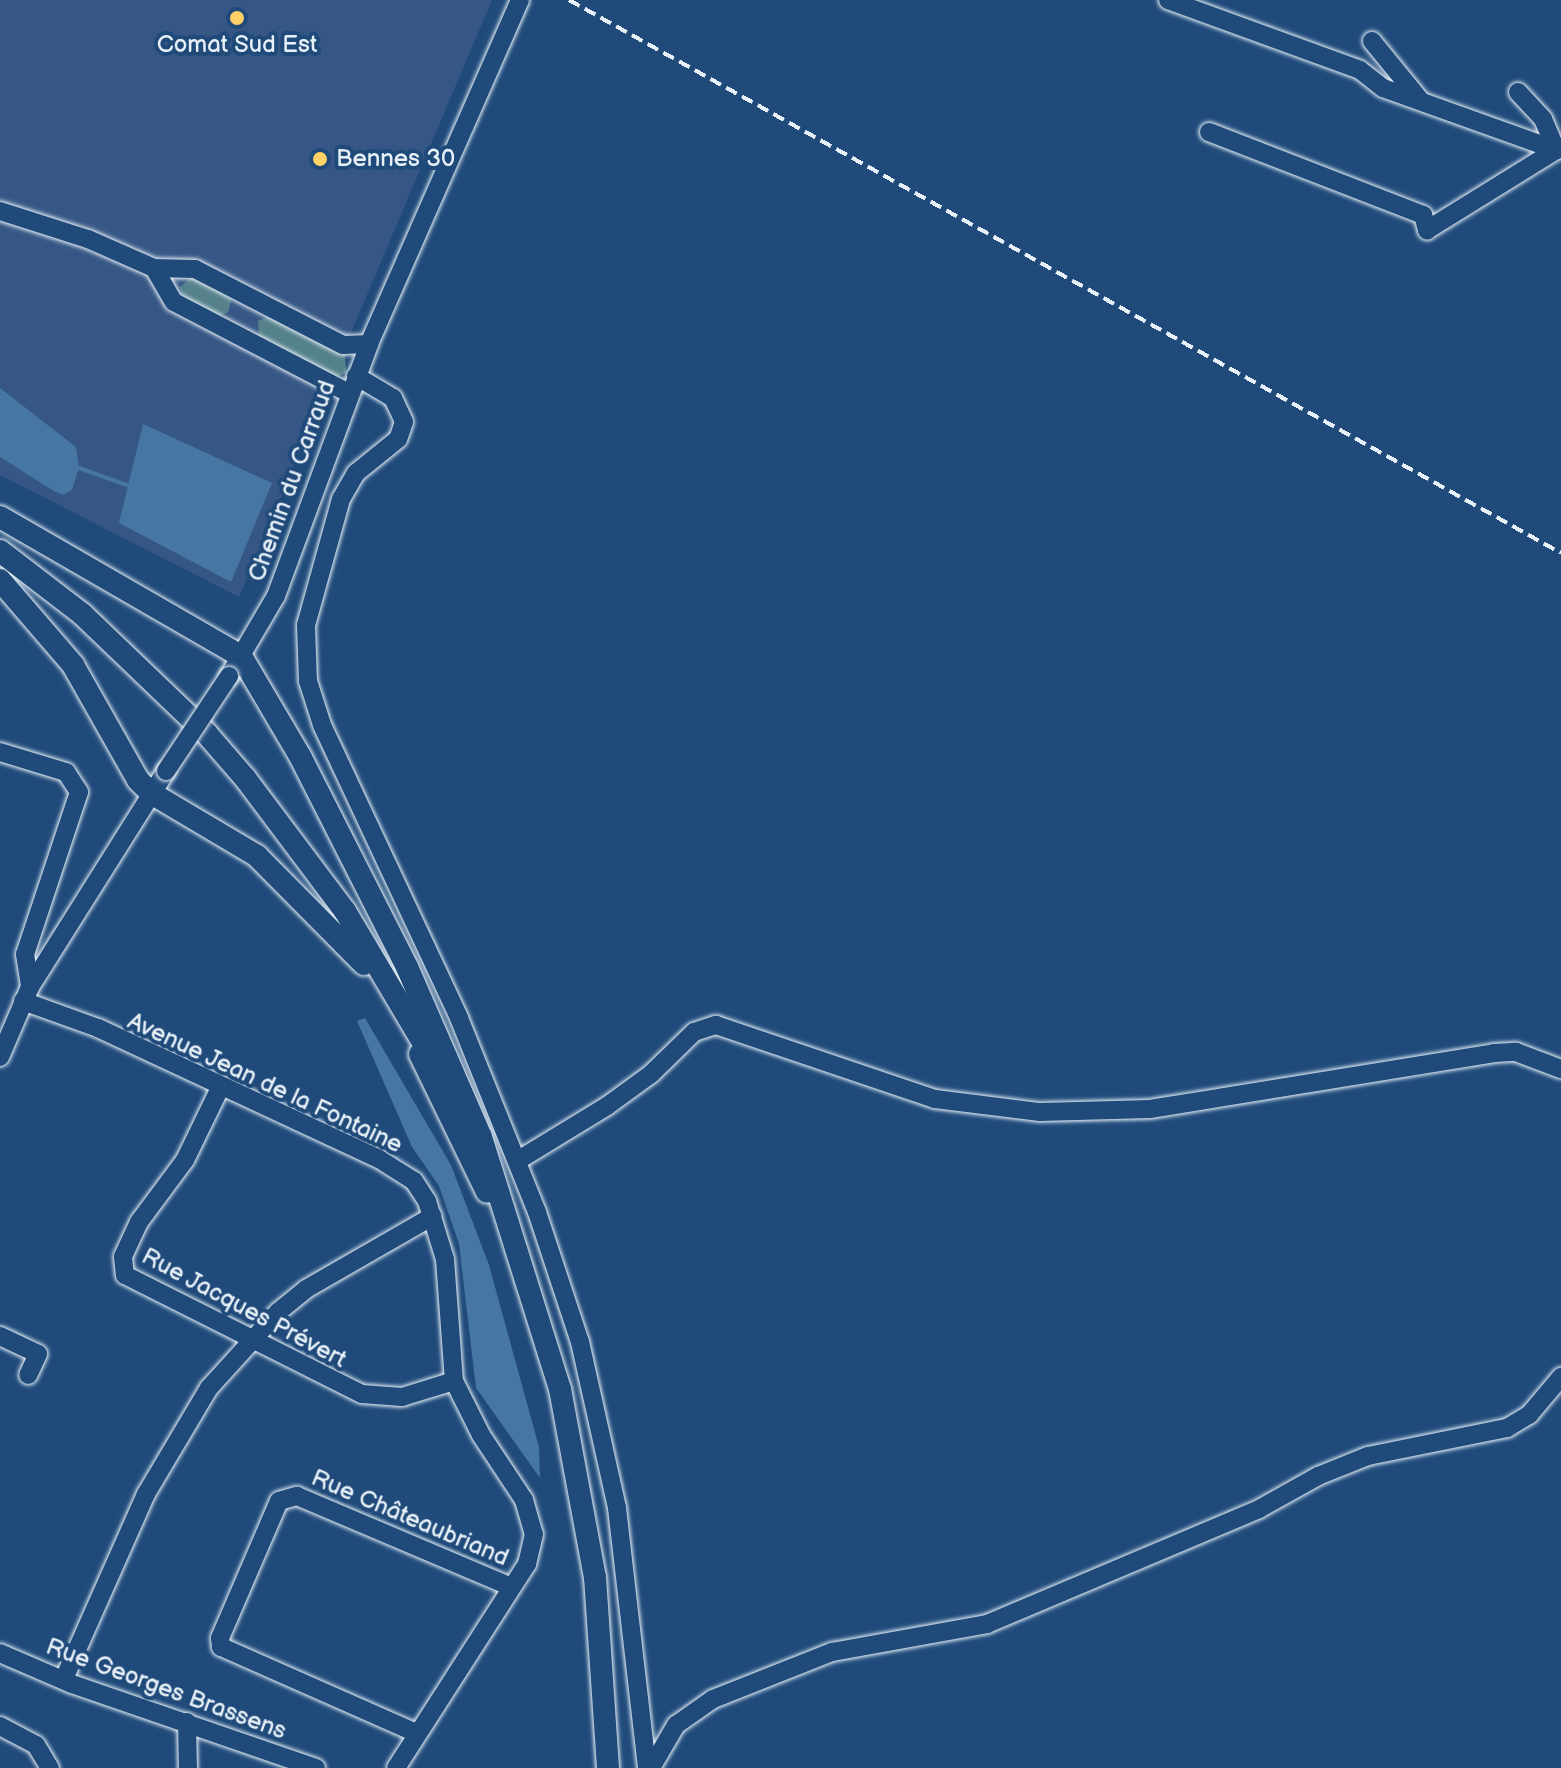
<!DOCTYPE html>
<meta charset="utf-8">
<style>
body{margin:0}
#map{position:relative;width:1561px;height:1768px;overflow:hidden;background:#1f4a7a;font-family:"Balsamiq Sans",sans-serif}
div>[style]{position:absolute}
.built>*{inset:0;background:#365785}
.green>*{inset:0;background:#54818a}
.water>*{inset:0;background:#4676a2}
.stream>*{height:4px;margin:-2px;padding:0 2px;transform-origin:2px;border-radius:2px;background:#4676a2}
.roads{filter:drop-shadow(0 0 2px #e8f1f8) drop-shadow(0 0 2px #e8f1f8)}
.minor>*{height:18px;margin:-9px;padding:0 9px;transform-origin:9px;border-radius:9px;background:#1f4a7a}
.major>*{height:22px;margin:-11px;padding:0 11px;transform-origin:11px;border-radius:11px;background:#1f4a7a}
.rail>*{height:4px;margin-top:-2px;transform-origin:0;background:repeating-linear-gradient(90deg,#e8f1f8 0 12px,transparent 0 18px)}
.bridges{filter:drop-shadow(0 0 2px #e8f1f8) drop-shadow(0 0 2px #e8f1f8)}
.minor-bridge>*{height:18px;margin:-9px;padding:0 9px;transform-origin:9px;border-radius:9px;background:#1f4a7a}
.dots>*{width:22px;height:22px;translate:-50% -50%;box-sizing:border-box;border:4px solid #1f4a7a;border-radius:50%}
span{translate:-50% -50%;white-space:nowrap;text-align:center;line-height:1.15;-webkit-text-stroke:8px #1f4a7a;paint-order:stroke}
.poi-label{font-size:24px;color:#e8f1f8}
.left{translate:0 -50%;text-align:left}
.street-label{font-size:24px;color:#e8f1f8}
</style>
<div id="map">
<div class="built">
<i style="clip-path:polygon(0 0,492px 0,239px 597px,0 475px)"></i>
</div>
<div class="green">
<i style="clip-path:polygon(193px 276px,232px 298px,228px 312px,218px 317px,184px 299px,180px 287px)"></i>
<i style="clip-path:polygon(272px 315px,345px 352px,346px 373px,334px 378px,259px 338px,258px 321px)"></i>
</div>
<div class="water">
<i style="clip-path:polygon(0 388px,76px 447px,79px 467px,72px 490px,63px 495px,52px 490px,0 457px)"></i>
<i style="clip-path:polygon(143px 424px,272px 483px,231px 582px,119px 523px)"></i>
<i style="clip-path:polygon(365px 1018px,451px 1165px,489px 1265px,539px 1447px,540px 1478px,476px 1388px,459px 1244px,439px 1186px,412px 1147px,357px 1021px)"></i>
</div>
<div class="stream">
<i style="left:79px;top:468px;width:51px;rotate:19.5deg"></i>
</div>
<div class="roads">
<div class="minor">
<i style="left:1168px;top:0;width:204px;rotate:20deg"></i>
<i style="left:1360px;top:70px;width:29px;rotate:38deg"></i>
<i style="left:1383px;top:88px;width:184px;rotate:19.7deg"></i>
<i style="left:1372px;top:41px;width:77px;rotate:50.8deg"></i>
<i style="left:1518px;top:92px;width:37px;rotate:47deg"></i>
<i style="left:1543px;top:119px;width:34px;rotate:67deg"></i>
<i style="left:1209px;top:132px;width:230px;rotate:21.2deg"></i>
<i style="left:1423px;top:215px;width:16px;rotate:75deg"></i>
<i style="left:1427px;top:230px;width:158px;rotate:-31.8deg"></i>
<i style="left:0;top:211px;width:92px;rotate:17.7deg"></i>
<i style="left:88px;top:239px;width:72px;rotate:23.7deg"></i>
<i style="left:154px;top:268px;width:41px;rotate:1.4deg"></i>
<i style="left:195px;top:269px;width:166px;rotate:27.2deg"></i>
<i style="left:343px;top:345px;width:26px;rotate:-2deg"></i>
<i style="left:154px;top:268px;width:39px;rotate:60deg"></i>
<i style="left:174px;top:302px;width:197px;rotate:27.5deg"></i>
<i style="left:356px;top:376px;width:43px;rotate:30.7deg"></i>
<i style="left:393px;top:398px;width:26px;rotate:65deg"></i>
<i style="left:404px;top:422px;width:18px;rotate:109deg"></i>
<i style="left:398px;top:439px;width:54px;rotate:141deg"></i>
<i style="left:356px;top:473px;width:30px;rotate:120deg"></i>
<i style="left:341px;top:499px;width:131px;rotate:105.5deg"></i>
<i style="left:306px;top:625px;width:56px;rotate:88deg"></i>
<i style="left:308px;top:681px;width:46px;rotate:72.3deg"></i>
<i style="left:322px;top:725px;width:323px;rotate:64.9deg"></i>
<i style="left:459px;top:1018px;width:209px;rotate:68.1deg"></i>
<i style="left:537px;top:1212px;width:137px;rotate:71.7deg"></i>
<i style="left:580px;top:1342px;width:170px;rotate:77.4deg"></i>
<i style="left:617px;top:1508px;width:262px;rotate:83.4deg"></i>
<i style="left:229px;top:676px;width:93px;rotate:-59.6deg"></i>
<i style="left:276px;top:596px;width:269px;rotate:-69.7deg"></i>
<i style="left:369px;top:344px;width:376px;rotate:-66.3deg"></i>
<i style="left:0;top:752px;width:69px;rotate:16.9deg"></i>
<i style="left:66px;top:772px;width:24px;rotate:57deg"></i>
<i style="left:79px;top:792px;width:171px;rotate:108.4deg"></i>
<i style="left:25px;top:954px;width:33px;rotate:81deg"></i>
<i style="left:23px;top:1001px;width:80px;rotate:19.8deg"></i>
<i style="left:98px;top:1028px;width:310px;rotate:25deg"></i>
<i style="left:379px;top:1159px;width:41px;rotate:32.2deg"></i>
<i style="left:414px;top:1181px;width:24px;rotate:57deg"></i>
<i style="left:427px;top:1201px;width:61px;rotate:72.8deg"></i>
<i style="left:445px;top:1259px;width:122px;rotate:85.8deg"></i>
<i style="left:454px;top:1381px;width:60px;rotate:63.4deg"></i>
<i style="left:481px;top:1435px;width:78px;rotate:56.5deg"></i>
<i style="left:524px;top:1500px;width:35px;rotate:74deg"></i>
<i style="left:534px;top:1534px;width:31px;rotate:103deg"></i>
<i style="left:527px;top:1564px;width:242px;rotate:122.7deg"></i>
<i style="left:0;top:1057px;width:76px;rotate:-66.8deg"></i>
<i style="left:30px;top:987px;width:255px;rotate:-57.8deg"></i>
<i style="left:220px;top:1088px;width:80px;rotate:115.9deg"></i>
<i style="left:185px;top:1160px;width:77px;rotate:126.6deg"></i>
<i style="left:139px;top:1222px;width:38px;rotate:115deg"></i>
<i style="left:123px;top:1257px;width:18px;rotate:84deg"></i>
<i style="left:125px;top:1275px;width:265px;rotate:26.7deg"></i>
<i style="left:362px;top:1394px;width:40px;rotate:4.3deg"></i>
<i style="left:402px;top:1397px;width:54px;rotate:-17.1deg"></i>
<i style="left:517px;top:1161px;width:105px;rotate:-31.4deg"></i>
<i style="left:607px;top:1106px;width:54px;rotate:-36deg"></i>
<i style="left:651px;top:1074px;width:60px;rotate:-44.3deg"></i>
<i style="left:694px;top:1032px;width:23px;rotate:-18deg"></i>
<i style="left:716px;top:1025px;width:231px;rotate:18.7deg"></i>
<i style="left:935px;top:1099px;width:106px;rotate:7.1deg"></i>
<i style="left:1040px;top:1112px;width:110px;rotate:-1.6deg"></i>
<i style="left:1150px;top:1109px;width:349px;rotate:-9.2deg"></i>
<i style="left:1494px;top:1053px;width:22px;rotate:-3deg"></i>
<i style="left:1516px;top:1052px;width:48px;rotate:20.7deg"></i>
<i style="left:0;top:1336px;width:42px;rotate:25.3deg"></i>
<i style="left:38px;top:1354px;width:23px;rotate:115deg"></i>
<i style="left:0;top:1653px;width:78px;rotate:23.3deg"></i>
<i style="left:72px;top:1684px;width:258px;rotate:19deg"></i>
<i style="left:64px;top:1679px;width:202px;rotate:-66.1deg"></i>
<i style="left:146px;top:1494px;width:123px;rotate:-59.3deg"></i>
<i style="left:209px;top:1388px;width:103px;rotate:-47.8deg"></i>
<i style="left:278px;top:1312px;width:36px;rotate:-39deg"></i>
<i style="left:306px;top:1289px;width:146px;rotate:-29.9deg"></i>
<i style="left:187px;top:1722px;width:46px;rotate:88.8deg"></i>
<i style="left:0;top:1726px;width:41px;rotate:27.8deg"></i>
<i style="left:36px;top:1745px;width:27px;rotate:59deg"></i>
<i style="left:414px;top:1732px;width:211px;rotate:-156.2deg"></i>
<i style="left:221px;top:1647px;width:9px;rotate:-96deg"></i>
<i style="left:220px;top:1638px;width:149px;rotate:-66.7deg"></i>
<i style="left:279px;top:1501px;width:19px;rotate:-16deg"></i>
<i style="left:297px;top:1496px;width:233px;rotate:23deg"></i>
<i style="left:651px;top:1768px;width:50px;rotate:-59.8deg"></i>
<i style="left:676px;top:1725px;width:45px;rotate:-35.1deg"></i>
<i style="left:713px;top:1699px;width:128px;rotate:-21.6deg"></i>
<i style="left:832px;top:1652px;width:158px;rotate:-10.2deg"></i>
<i style="left:987px;top:1624px;width:295px;rotate:-22.9deg"></i>
<i style="left:1259px;top:1509px;width:68px;rotate:-29.2deg"></i>
<i style="left:1318px;top:1476px;width:54px;rotate:-21.8deg"></i>
<i style="left:1368px;top:1456px;width:142px;rotate:-11.4deg"></i>
<i style="left:1507px;top:1428px;width:26px;rotate:-31deg"></i>
<i style="left:1529px;top:1415px;width:50px;rotate:-49.9deg"></i>
</div>
<div class="major">
<i style="left:0;top:517px;width:278px;rotate:30deg"></i>
<i style="left:241px;top:656px;width:118px;rotate:59.5deg"></i>
<i style="left:301px;top:758px;width:234px;rotate:63.1deg"></i>
<i style="left:407px;top:967px;width:185px;rotate:66.5deg"></i>
<i style="left:481px;top:1137px;width:264px;rotate:72.6deg"></i>
<i style="left:560px;top:1389px;width:191px;rotate:79.5deg"></i>
<i style="left:595px;top:1577px;width:191px;rotate:86.1deg"></i>
<i style="left:0;top:551px;width:103px;rotate:37.5deg"></i>
<i style="left:82px;top:614px;width:172px;rotate:43.8deg"></i>
<i style="left:206px;top:733px;width:60px;rotate:49.1deg"></i>
<i style="left:245px;top:778px;width:166px;rotate:53.1deg"></i>
<i style="left:345px;top:911px;width:180px;rotate:59.3deg"></i>
<i style="left:0;top:580px;width:112px;rotate:49.3deg"></i>
<i style="left:73px;top:665px;width:132px;rotate:60.5deg"></i>
<i style="left:138px;top:780px;width:18px;rotate:45deg"></i>
<i style="left:151px;top:793px;width:123px;rotate:30.7deg"></i>
<i style="left:257px;top:856px;width:152px;rotate:45.3deg"></i>
<i style="left:420px;top:1054px;width:153px;rotate:64.1deg"></i>
</div>
</div>
<div class="rail">
<i style="left:569px;top:0;width:1136px;rotate:29.14deg"></i>
</div>
<div class="bridges">
<div class="minor-bridge">
<i style="left:166px;top:771px;width:114px;rotate:-56.4deg"></i>
</div>
</div>
<div class="dots">
<i style="left:237px;top:18px;background:#ffd166"></i>
<i style="left:320px;top:159px;background:#ffd166"></i>
</div>
<div class="poi-label">
<span style="left:237px;top:45px">Comat Sud Est</span>
<span class="left" style="left:336px;top:159px">Bennes 30</span>
</div>
<div class="street-label">
<span style="left:292px;top:481px;rotate:-70deg">Chemin du Carraud</span>
<span style="left:265px;top:1083px;rotate:25deg">Avenue Jean de la Fontaine</span>
<span style="left:244px;top:1308px;rotate:28deg">Rue Jacques Prévert</span>
<span style="left:410px;top:1518px;rotate:23deg">Rue Châteaubriand</span>
<span style="left:166px;top:1689px;rotate:20deg">Rue Georges Brassens</span>
</div>
</div>
